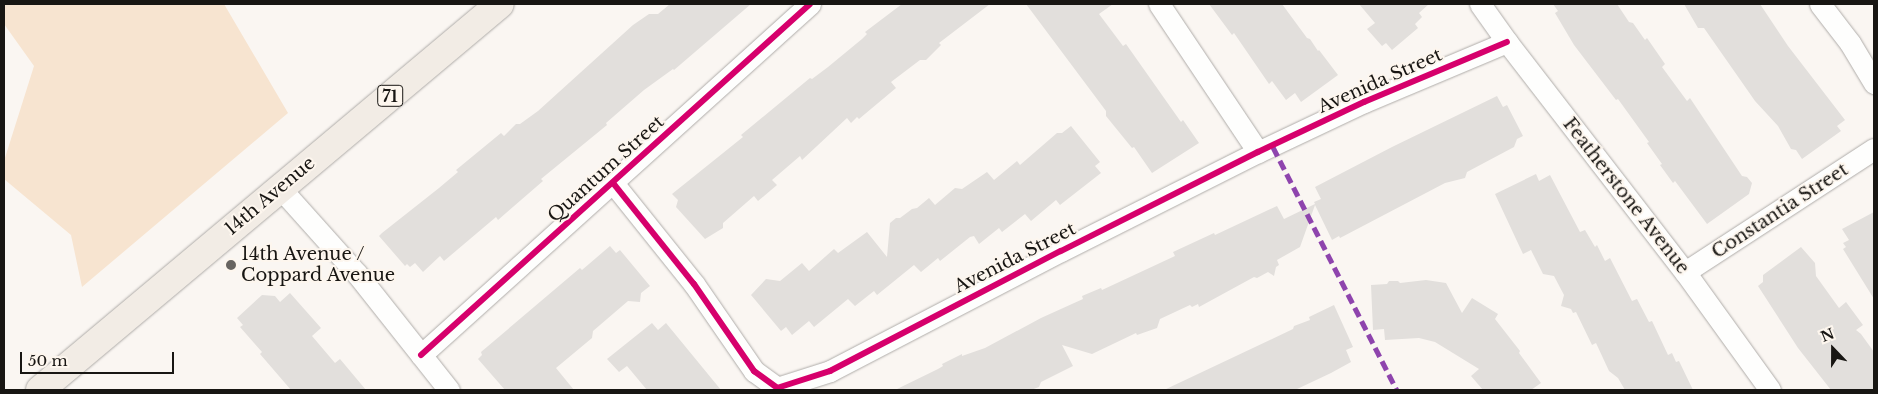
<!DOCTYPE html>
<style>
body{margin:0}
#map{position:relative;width:1878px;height:394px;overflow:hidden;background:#faf6f2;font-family:"Libre Baskerville",serif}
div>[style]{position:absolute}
.green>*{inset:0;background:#f7e4d0}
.building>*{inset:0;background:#e2dfdc}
.roads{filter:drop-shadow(0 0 1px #afaca9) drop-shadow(0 0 1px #afaca9)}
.street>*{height:21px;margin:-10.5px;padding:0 10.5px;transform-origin:10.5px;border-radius:10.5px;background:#fefefd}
.primary>*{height:28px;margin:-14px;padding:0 14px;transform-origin:14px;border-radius:14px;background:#f2ece5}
.quiet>*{height:5px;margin-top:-2.5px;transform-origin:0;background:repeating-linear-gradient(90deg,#8e44ad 0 10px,transparent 0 15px)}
.cycleway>*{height:6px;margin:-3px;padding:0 3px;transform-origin:3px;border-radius:3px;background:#d6006c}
.dots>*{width:14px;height:14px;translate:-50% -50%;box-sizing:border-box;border:2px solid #fdf6ee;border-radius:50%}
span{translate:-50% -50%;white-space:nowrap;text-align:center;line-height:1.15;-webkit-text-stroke:4px #fdf6ee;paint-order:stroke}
.shield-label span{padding:1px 4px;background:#fdf6ee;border:1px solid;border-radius:4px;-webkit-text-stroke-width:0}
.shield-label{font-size:16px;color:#181613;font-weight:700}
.street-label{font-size:18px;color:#181613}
.poi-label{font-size:18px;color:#181613}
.left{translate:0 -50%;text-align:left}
.frame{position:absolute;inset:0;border:5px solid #181613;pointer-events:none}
.north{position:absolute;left:1808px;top:324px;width:50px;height:50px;-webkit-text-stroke:4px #fdf6ee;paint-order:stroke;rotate:338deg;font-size:14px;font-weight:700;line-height:20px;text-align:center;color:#181613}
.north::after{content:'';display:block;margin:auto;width:18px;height:22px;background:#181613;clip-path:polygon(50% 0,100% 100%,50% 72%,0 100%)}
.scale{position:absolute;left:20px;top:352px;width:154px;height:22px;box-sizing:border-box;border:2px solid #181613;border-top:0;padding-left:6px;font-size:15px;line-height:18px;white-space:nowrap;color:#181613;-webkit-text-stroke:4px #fdf6ee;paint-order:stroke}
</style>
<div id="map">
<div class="green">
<i style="clip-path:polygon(4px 4px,224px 4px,288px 113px,82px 287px,71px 235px,4px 179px,4px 161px,34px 66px,4px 24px)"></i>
</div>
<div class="building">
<i style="clip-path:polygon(670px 4px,751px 4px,674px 70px,673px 69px,644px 90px,606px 123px,607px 125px,541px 179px,543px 181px,498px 220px,496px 217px,444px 261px,440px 256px,423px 272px,415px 263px,410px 267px,407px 264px,405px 266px,379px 236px,382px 233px,439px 188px,458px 172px,456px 170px,501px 133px,504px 136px,516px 124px,520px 124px,538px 111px,633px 25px,649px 14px,658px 14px)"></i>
<i style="clip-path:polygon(902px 4px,990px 4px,939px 43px,941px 45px,926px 60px,920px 60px,891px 82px,896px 88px,859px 119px,857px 117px,851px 123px,847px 118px,802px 160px,800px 156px,772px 180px,777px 185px,758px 201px,754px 196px,723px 223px,723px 228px,705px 239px,676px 207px,678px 200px,672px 194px,743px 137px,741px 135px,810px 78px,812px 79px,828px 67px,862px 39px,867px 34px,865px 32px)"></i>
<i style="clip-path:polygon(1026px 4px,1113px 4px,1099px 14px,1123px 46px,1126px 44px,1181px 122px,1183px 120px,1199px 143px,1152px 173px,1134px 147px,1132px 148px,1106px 116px,1106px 111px)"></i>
<i style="clip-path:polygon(1209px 4px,1282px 4px,1307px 38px,1310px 39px,1318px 51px,1319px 50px,1338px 75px,1301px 102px,1295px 93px,1286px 100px,1272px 81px,1269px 84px,1234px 33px,1232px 35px)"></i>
<i style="clip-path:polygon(1359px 4px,1429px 4px,1419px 13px,1422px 17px,1415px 24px,1418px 28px,1392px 50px,1386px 43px,1382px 46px,1367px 29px,1375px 23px)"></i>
<i style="clip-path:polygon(1553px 4px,1617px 4px,1629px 22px,1633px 23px,1645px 40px,1647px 38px,1665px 64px,1662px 67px,1687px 101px,1690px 98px,1742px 176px,1747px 177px,1752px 183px,1749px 194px,1707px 224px,1675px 181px,1673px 183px,1660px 165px,1662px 164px,1647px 143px,1649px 142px,1618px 99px,1616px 100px,1574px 45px,1555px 13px,1558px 11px)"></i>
<i style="clip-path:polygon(1684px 4px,1760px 4px,1788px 46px,1845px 120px,1837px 126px,1841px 131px,1802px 159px,1796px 150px,1791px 149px,1778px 126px,1755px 101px,1704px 28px,1698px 28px)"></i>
<i style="clip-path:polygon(1497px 96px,1503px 107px,1507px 105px,1523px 136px,1517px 139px,1514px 147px,1467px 172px,1465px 178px,1445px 183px,1340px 238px,1339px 236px,1332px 240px,1315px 205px,1300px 247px,1277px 260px,1279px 265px,1276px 267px,1274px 276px,1268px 272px,1257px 278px,1254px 277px,1199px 307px,1198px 304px,1192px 307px,1190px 305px,1160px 319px,1157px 328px,1137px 335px,1136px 333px,1092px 354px,1062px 345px,1073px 366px,1041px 382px,1039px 387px,1031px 390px,895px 390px,938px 369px,943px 366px,942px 364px,962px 354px,962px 356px,985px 348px,1041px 318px,1083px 299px,1082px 296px,1101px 288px,1102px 290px,1175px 256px,1173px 252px,1214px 233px,1215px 235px,1277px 206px,1284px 219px,1315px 204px,1314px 202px,1321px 199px,1315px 187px,1392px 147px)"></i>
<i style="clip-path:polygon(1071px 126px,1100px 162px,1095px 166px,1101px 173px,1060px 205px,1056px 200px,1031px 221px,1025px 214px,1002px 232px,999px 228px,979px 244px,974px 236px,970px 237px,940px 261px,938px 258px,921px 272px,914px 265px,877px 295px,874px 291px,855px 306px,848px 299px,814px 327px,809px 321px,792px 335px,786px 327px,781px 331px,751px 295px,766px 279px,780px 281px,802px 263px,809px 271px,834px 249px,838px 253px,867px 232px,887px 257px,890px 223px,896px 218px,900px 218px,912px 209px,917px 208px,929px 198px,935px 205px,955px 188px,962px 189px,987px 172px,994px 180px,1017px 161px,1020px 165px,1057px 133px,1062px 133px)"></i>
<i style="clip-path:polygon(1536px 174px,1539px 181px,1550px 175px,1580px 232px,1585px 230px,1595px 247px,1597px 245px,1605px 261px,1610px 258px,1632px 301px,1637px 299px,1649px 322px,1652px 321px,1668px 355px,1672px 353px,1676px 362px,1679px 361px,1693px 390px,1625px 390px,1618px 378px,1609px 371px,1596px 343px,1592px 345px,1576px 312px,1573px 313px,1571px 309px,1561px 306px,1564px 295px,1554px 276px,1543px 274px,1531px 250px,1523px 254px,1495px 194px)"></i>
<i style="clip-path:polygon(1874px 212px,1874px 299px,1843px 249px,1846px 247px,1843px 243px,1849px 240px,1842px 229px)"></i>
<i style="clip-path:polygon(610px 246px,616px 253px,620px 250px,650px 286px,641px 293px,640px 302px,628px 301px,593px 331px,592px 338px,556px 368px,574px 390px,505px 390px,478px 359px,482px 355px,481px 352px,580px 268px,582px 270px)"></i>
<i style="clip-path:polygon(1801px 247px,1815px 263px,1816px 276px,1839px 308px,1846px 302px,1863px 325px,1856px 330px,1861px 334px,1874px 352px,1874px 390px,1831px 390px,1798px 348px,1758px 286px,1763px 282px,1763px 275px)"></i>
<i style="clip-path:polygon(1426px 280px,1446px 283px,1462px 313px,1472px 298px,1498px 314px,1495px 319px,1520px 351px,1519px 353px,1541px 383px,1531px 390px,1483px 390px,1471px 376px,1479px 369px,1435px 342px,1419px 338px,1385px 340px,1384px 329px,1373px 330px,1371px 285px,1387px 284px,1389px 281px,1398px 281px,1400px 283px)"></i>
<i style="clip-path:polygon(290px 293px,321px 328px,312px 336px,335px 363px,340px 359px,366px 390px,291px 390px,260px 354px,262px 352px,240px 327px,243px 325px,237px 318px,262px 295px,275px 296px,280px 302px)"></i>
<i style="clip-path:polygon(1334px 305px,1353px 347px,1346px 350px,1351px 362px,1331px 373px,1295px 390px,1164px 390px,1293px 329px,1294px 326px,1310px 320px,1309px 317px)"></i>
<i style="clip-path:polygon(652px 323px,658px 330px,666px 323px,721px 390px,647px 390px,627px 366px,619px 372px,607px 359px)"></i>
</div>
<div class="roads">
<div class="street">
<i style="left:1159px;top:4px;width:178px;rotate:56.2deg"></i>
<i style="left:1480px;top:4px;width:47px;rotate:54.6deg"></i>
<i style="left:1507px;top:42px;width:291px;rotate:52.3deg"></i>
<i style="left:1685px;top:272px;width:145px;rotate:54.2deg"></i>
<i style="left:1820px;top:4px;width:49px;rotate:52.4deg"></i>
<i style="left:1850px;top:43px;width:47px;rotate:59deg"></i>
<i style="left:613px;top:183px;width:129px;rotate:51.3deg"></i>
<i style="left:694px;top:284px;width:106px;rotate:55.4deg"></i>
<i style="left:754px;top:371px;width:29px;rotate:36deg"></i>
<i style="left:777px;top:388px;width:56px;rotate:-17.8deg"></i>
<i style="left:830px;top:371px;width:260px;rotate:-27.5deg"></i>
<i style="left:1061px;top:251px;width:220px;rotate:-26.7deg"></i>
<i style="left:1258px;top:152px;width:117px;rotate:-25.3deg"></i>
<i style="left:1364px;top:102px;width:155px;rotate:-22.8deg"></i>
<i style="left:281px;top:189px;width:114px;rotate:48.2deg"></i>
<i style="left:357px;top:274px;width:148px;rotate:51.6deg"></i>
<i style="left:1685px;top:272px;width:225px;rotate:-33.1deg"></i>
<i style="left:421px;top:355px;width:524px;rotate:-42.06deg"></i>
</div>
<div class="primary">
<i style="left:40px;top:390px;width:600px;rotate:-40deg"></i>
</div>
</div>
<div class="quiet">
<i style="left:1273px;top:147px;width:273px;rotate:63deg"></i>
</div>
<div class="cycleway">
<i style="left:613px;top:183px;width:129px;rotate:51.3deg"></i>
<i style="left:694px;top:284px;width:106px;rotate:55.4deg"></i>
<i style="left:754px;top:371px;width:29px;rotate:36deg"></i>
<i style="left:777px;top:388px;width:56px;rotate:-17.8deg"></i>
<i style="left:830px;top:371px;width:260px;rotate:-27.5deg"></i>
<i style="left:1061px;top:251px;width:220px;rotate:-26.7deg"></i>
<i style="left:1258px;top:152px;width:117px;rotate:-25.3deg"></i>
<i style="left:1364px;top:102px;width:155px;rotate:-22.8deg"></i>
<i style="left:421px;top:355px;width:524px;rotate:-42.06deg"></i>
</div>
<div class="dots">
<i style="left:231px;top:265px;background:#676461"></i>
</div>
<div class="shield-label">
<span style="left:390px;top:96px">71</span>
</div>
<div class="street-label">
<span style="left:1380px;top:81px;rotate:-24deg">Avenida Street</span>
<span style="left:606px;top:169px;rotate:-42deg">Quantum Street</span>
<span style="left:270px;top:196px;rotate:-40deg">14th Avenue</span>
<span style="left:1626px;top:196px;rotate:52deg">Featherstone Avenue</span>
<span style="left:1780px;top:211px;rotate:-33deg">Constantia Street</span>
<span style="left:1015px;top:258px;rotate:-27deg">Avenida Street</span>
</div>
<div class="poi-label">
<span class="left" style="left:241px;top:265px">14th Avenue /<br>Coppard Avenue</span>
</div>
<div class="frame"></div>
<div class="north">N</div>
<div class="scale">50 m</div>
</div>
